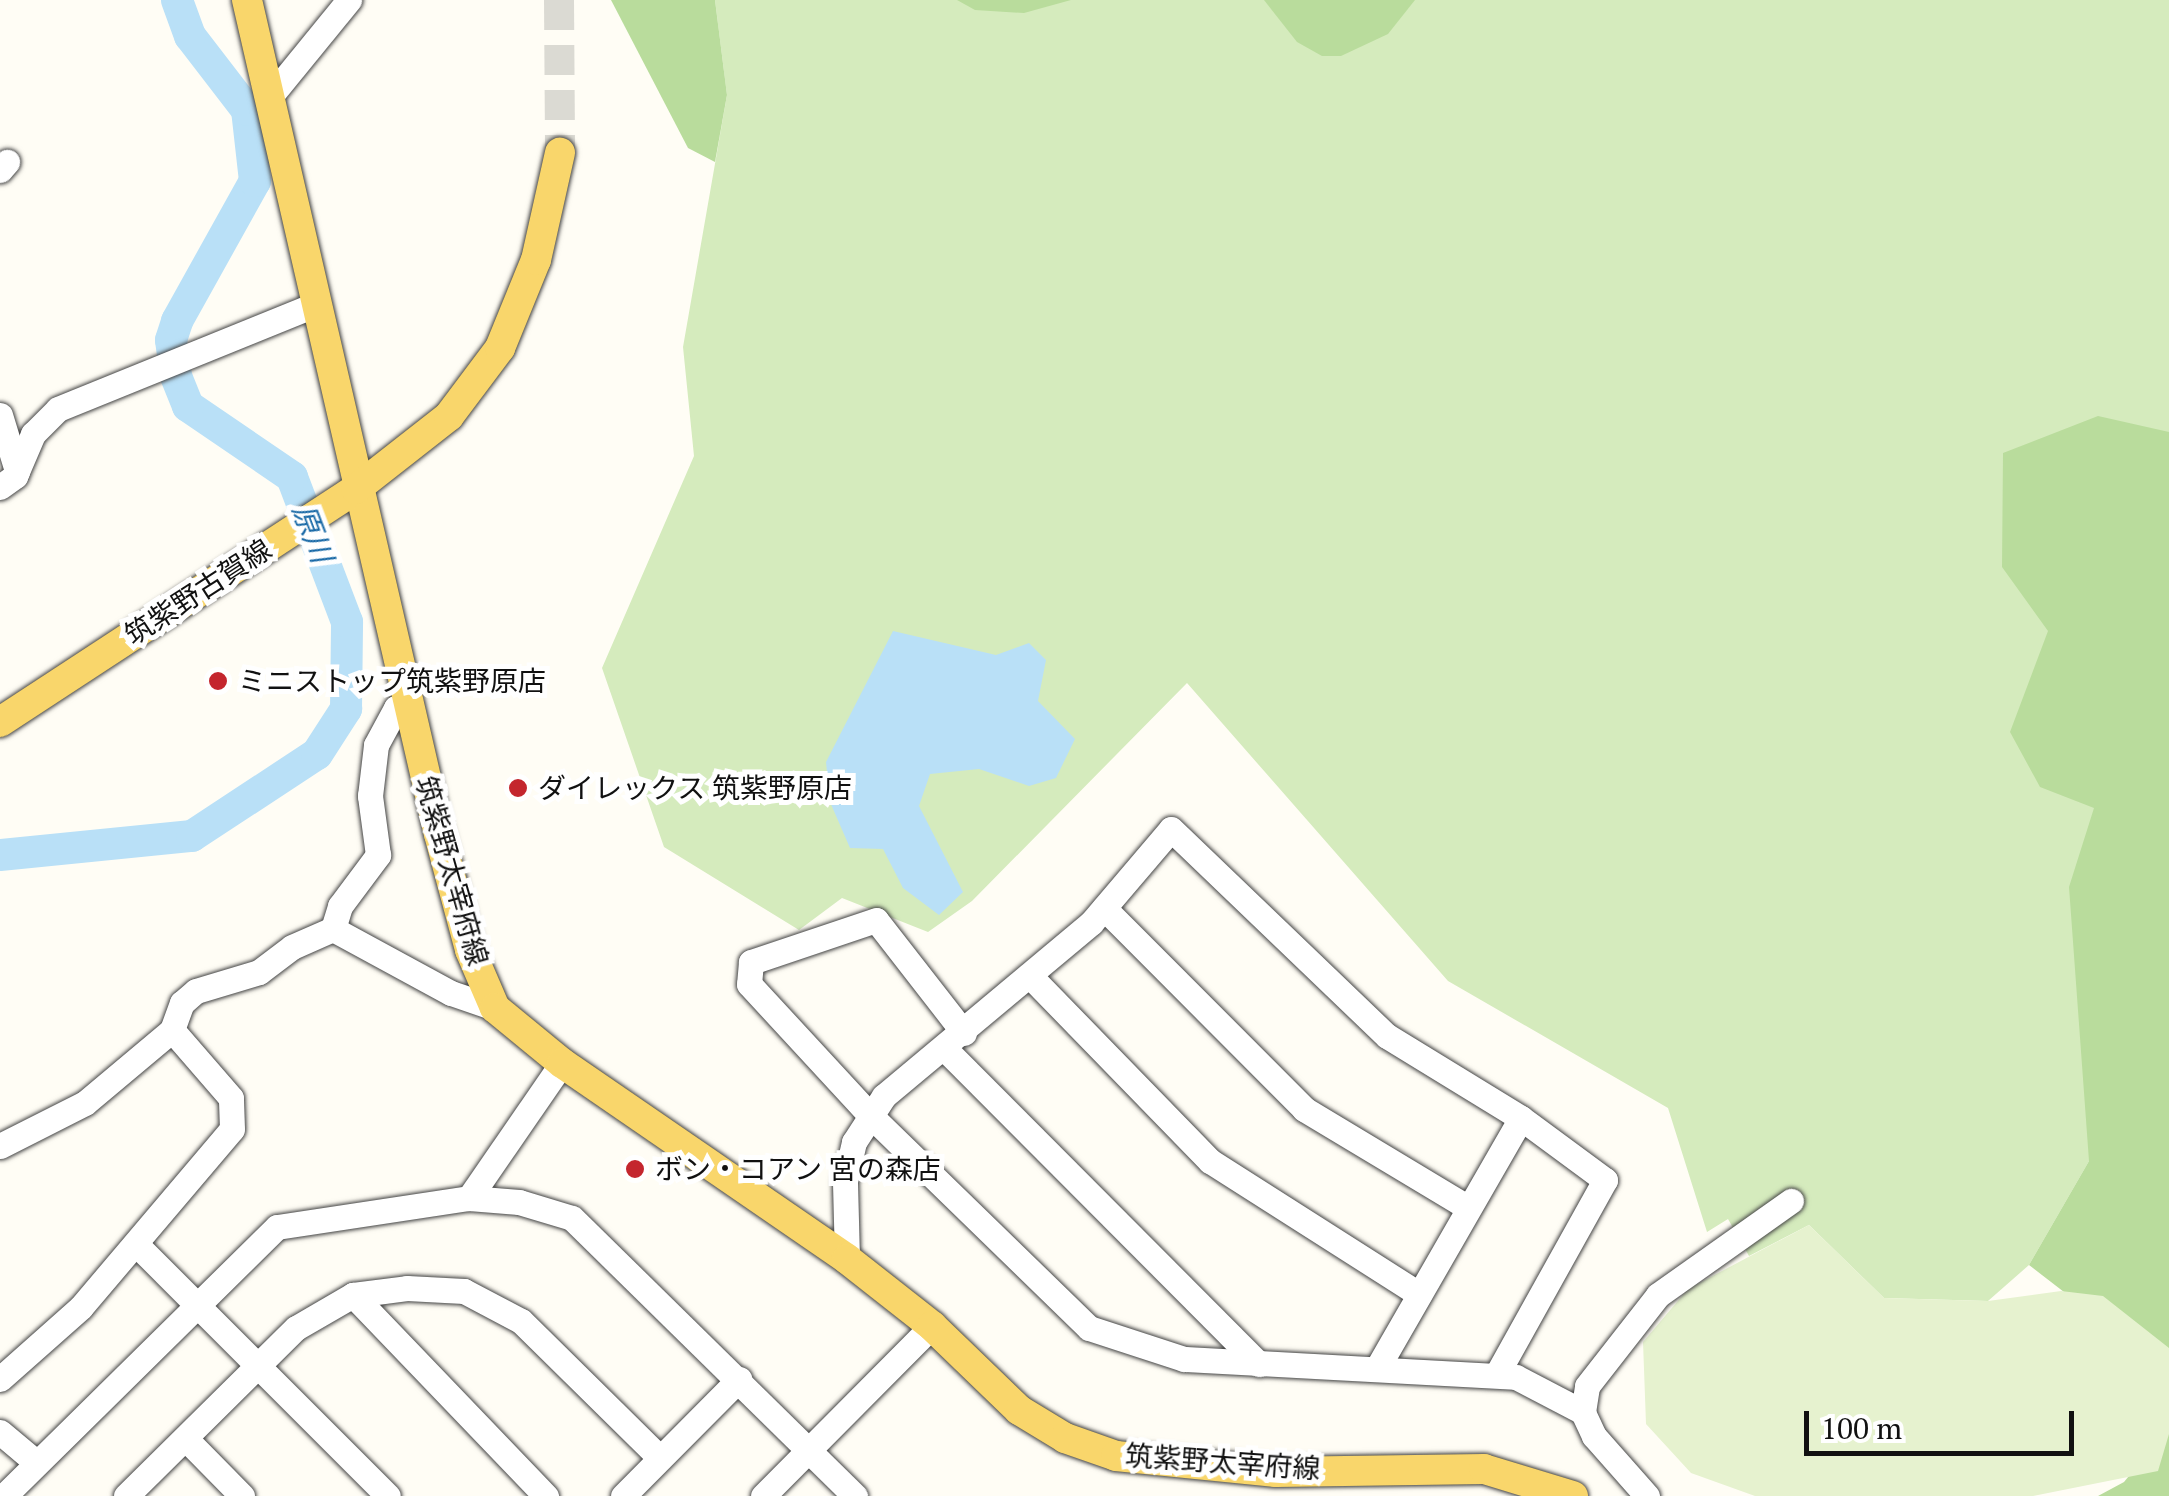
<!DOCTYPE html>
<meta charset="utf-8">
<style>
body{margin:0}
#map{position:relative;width:2169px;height:1496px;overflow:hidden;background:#fffdf5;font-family:"PT Serif","Noto Sans JP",serif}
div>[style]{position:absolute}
.green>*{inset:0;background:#d5ebbd}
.forest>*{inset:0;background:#b9dc9c}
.pitch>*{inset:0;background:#e6f2cf}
.water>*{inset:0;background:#b9e0f7}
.river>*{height:32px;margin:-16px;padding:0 16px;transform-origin:16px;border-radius:16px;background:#b9e0f7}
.major-tunnel>*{height:30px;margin-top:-15px;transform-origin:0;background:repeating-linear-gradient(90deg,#dbdad3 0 30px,transparent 0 45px)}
.roads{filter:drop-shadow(0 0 2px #444) drop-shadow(0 0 2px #444)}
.minor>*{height:25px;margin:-12.5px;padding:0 12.5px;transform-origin:12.5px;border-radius:12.5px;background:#fff}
.major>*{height:30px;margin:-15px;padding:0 15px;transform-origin:15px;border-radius:15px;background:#f9d66b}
.dots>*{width:28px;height:28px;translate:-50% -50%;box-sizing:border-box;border:5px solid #fff;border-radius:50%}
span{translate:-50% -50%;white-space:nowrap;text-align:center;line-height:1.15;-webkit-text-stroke:10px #fff;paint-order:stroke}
.street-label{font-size:28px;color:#111}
.poi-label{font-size:28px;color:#111}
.left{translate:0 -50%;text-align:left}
.water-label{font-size:30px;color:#1768a6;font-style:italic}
.scale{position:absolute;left:1804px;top:1411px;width:270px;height:45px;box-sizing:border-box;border:5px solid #111;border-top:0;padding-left:12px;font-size:30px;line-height:35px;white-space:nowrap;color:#111;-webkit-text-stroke:8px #fff;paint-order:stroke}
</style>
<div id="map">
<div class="green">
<i style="clip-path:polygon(715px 0,2169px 0,2169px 461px,2115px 825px,2089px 1161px,2029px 1265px,1988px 1301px,1884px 1298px,1809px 1225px,1749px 1256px,1728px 1219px,1707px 1232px,1668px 1108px,1448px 981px,1187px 683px,972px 901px,928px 932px,842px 898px,799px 930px,664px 847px,602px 668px,694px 456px,683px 347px,727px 95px)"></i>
</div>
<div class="forest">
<i style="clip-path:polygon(611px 0,715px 0,727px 95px,715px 162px,688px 148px)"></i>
<i style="clip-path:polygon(957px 0,1071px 0,1024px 13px,975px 10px)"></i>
<i style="clip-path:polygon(1264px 0,1415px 0,1388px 34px,1341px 56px,1322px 56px,1297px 42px)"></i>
<i style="clip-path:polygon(2098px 416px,2169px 432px,2169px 1373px,2029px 1265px,2089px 1161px,2069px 887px,2094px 808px,2040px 787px,2010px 732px,2048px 631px,2002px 567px,2003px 453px)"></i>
<i style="clip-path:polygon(2169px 1427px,2169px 1496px,2098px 1496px,2124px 1482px)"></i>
</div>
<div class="pitch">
<i style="clip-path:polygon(1809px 1225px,1884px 1298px,1988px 1301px,2061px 1291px,2103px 1296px,2169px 1348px,2169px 1434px,2158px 1471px,2033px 1496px,1755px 1496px,1691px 1473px,1646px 1424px,1643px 1342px,1688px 1289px)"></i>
</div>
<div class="water">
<i style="clip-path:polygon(893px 631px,996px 655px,1029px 643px,1046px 660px,1038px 701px,1075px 739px,1056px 778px,1029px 786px,979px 769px,930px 774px,919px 806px,963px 892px,939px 915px,903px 888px,883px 849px,850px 848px,830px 802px,826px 762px)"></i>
</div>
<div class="river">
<i style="left:0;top:855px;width:193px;rotate:-5.7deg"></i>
<i style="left:192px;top:836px;width:149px;rotate:-33.3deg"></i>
<i style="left:317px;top:754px;width:54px;rotate:-57.2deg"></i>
<i style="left:346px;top:709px;width:87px;rotate:-89.3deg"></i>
<i style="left:347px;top:622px;width:155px;rotate:-110.8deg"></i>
<i style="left:292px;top:477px;width:126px;rotate:-145.7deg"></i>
<i style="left:188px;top:406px;width:32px;rotate:-112deg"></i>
<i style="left:176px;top:376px;width:36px;rotate:-98deg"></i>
<i style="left:171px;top:340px;width:20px;rotate:-72deg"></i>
<i style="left:177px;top:321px;width:160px;rotate:-60.9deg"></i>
<i style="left:255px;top:181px;width:71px;rotate:-96.4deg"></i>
<i style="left:247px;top:110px;width:93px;rotate:-127.6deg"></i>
<i style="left:190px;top:36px;width:38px;rotate:-110deg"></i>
</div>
<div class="major-tunnel">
<i style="left:559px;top:0;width:153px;rotate:89.6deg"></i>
</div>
<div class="roads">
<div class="minor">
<i style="left:269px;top:98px;width:127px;rotate:-50.8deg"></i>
<i style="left:0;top:170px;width:11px;rotate:-49deg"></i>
<i style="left:0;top:415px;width:59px;rotate:73.1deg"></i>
<i style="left:0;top:487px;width:19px;rotate:-36deg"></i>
<i style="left:15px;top:476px;width:46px;rotate:-66.8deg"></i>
<i style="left:33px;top:434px;width:35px;rotate:-45deg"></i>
<i style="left:58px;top:409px;width:279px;rotate:-22.1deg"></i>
<i style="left:1104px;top:908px;width:284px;rotate:45.1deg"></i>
<i style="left:1304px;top:1109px;width:190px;rotate:31deg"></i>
<i style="left:333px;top:929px;width:24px;rotate:-73deg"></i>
<i style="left:340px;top:906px;width:64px;rotate:-53.3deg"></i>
<i style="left:378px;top:855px;width:60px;rotate:-97.7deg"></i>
<i style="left:370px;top:796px;width:51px;rotate:-83.3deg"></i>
<i style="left:376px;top:745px;width:42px;rotate:-61.6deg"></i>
<i style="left:396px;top:708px;width:13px;rotate:-27deg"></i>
<i style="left:1031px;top:977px;width:257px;rotate:45.8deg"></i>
<i style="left:1210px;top:1161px;width:248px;rotate:32.5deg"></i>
<i style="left:964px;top:1033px;width:143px;rotate:-127.9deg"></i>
<i style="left:876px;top:920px;width:132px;rotate:161.4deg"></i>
<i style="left:751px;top:962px;width:22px;rotate:95deg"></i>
<i style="left:749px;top:984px;width:180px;rotate:47.3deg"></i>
<i style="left:871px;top:1116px;width:304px;rotate:44.2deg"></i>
<i style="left:1089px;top:1328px;width:100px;rotate:18.1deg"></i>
<i style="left:1184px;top:1359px;width:332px;rotate:3.1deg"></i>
<i style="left:1516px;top:1377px;width:76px;rotate:27.6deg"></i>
<i style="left:945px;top:1049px;width:445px;rotate:45.1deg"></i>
<i style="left:0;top:1146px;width:95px;rotate:-26.8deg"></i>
<i style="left:85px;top:1103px;width:114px;rotate:-40deg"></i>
<i style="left:172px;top:1030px;width:29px;rotate:-70deg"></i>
<i style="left:182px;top:1003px;width:18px;rotate:-41deg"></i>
<i style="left:196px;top:991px;width:66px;rotate:-16.8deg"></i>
<i style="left:259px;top:972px;width:41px;rotate:-37.1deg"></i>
<i style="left:292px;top:947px;width:45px;rotate:-23.7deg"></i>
<i style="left:333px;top:929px;width:134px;rotate:28.5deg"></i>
<i style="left:451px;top:993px;width:46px;rotate:18.8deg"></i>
<i style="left:469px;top:1198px;width:164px;rotate:-55.4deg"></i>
<i style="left:136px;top:1244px;width:356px;rotate:45deg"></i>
<i style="left:847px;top:1259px;width:78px;rotate:-91.5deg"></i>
<i style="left:845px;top:1181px;width:40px;rotate:-77deg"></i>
<i style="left:854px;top:1142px;width:55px;rotate:-56.9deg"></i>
<i style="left:884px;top:1096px;width:270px;rotate:-39.9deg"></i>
<i style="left:1091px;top:923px;width:123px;rotate:-49.6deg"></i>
<i style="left:1171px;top:829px;width:299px;rotate:43.8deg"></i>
<i style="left:1387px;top:1036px;width:157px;rotate:31.5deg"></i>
<i style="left:1521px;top:1118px;width:287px;rotate:119.9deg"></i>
<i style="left:353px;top:1295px;width:279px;rotate:46.2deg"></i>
<i style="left:1497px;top:1374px;width:222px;rotate:-60.9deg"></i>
<i style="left:1605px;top:1180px;width:104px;rotate:-143.6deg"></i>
<i style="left:0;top:1379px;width:108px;rotate:-41.6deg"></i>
<i style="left:81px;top:1307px;width:233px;rotate:-49.7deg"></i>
<i style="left:232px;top:1129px;width:31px;rotate:-92deg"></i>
<i style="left:231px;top:1098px;width:90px;rotate:-130.9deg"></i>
<i style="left:0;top:1432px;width:48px;rotate:40deg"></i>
<i style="left:186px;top:1439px;width:80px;rotate:45.5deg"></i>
<i style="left:4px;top:1496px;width:383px;rotate:-44.6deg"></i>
<i style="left:277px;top:1227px;width:194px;rotate:-8.6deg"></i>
<i style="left:469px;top:1198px;width:50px;rotate:4.6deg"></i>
<i style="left:519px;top:1202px;width:55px;rotate:16.8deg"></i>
<i style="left:572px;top:1218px;width:397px;rotate:44.5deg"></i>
<i style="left:126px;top:1496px;width:239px;rotate:-44.7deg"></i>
<i style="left:296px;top:1328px;width:66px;rotate:-30.1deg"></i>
<i style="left:353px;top:1295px;width:54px;rotate:-7.4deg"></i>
<i style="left:407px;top:1288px;width:57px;rotate:3deg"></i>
<i style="left:464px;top:1291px;width:64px;rotate:27.8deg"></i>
<i style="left:521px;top:1321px;width:195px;rotate:44.6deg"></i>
<i style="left:623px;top:1496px;width:165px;rotate:-45.2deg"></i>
<i style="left:763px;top:1496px;width:240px;rotate:-45.2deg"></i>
<i style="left:1647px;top:1496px;width:80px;rotate:-131.5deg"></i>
<i style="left:1594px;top:1436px;width:26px;rotate:-115deg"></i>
<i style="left:1583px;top:1412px;width:26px;rotate:-81deg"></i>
<i style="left:1587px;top:1386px;width:115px;rotate:-52deg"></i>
<i style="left:1658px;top:1295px;width:163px;rotate:-35.3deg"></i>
</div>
<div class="major">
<i style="left:247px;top:0;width:856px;rotate:77.04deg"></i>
<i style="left:439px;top:834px;width:120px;rotate:75deg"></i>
<i style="left:470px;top:950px;width:63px;rotate:66.7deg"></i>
<i style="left:495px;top:1008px;width:87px;rotate:39.4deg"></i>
<i style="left:562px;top:1063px;width:346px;rotate:34.5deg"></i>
<i style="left:847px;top:1259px;width:108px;rotate:38.2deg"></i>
<i style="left:932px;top:1326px;width:121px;rotate:44deg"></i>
<i style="left:1019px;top:1410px;width:54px;rotate:31.3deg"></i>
<i style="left:1065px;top:1438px;width:54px;rotate:19.4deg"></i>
<i style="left:1116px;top:1456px;width:161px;rotate:5.7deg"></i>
<i style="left:1276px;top:1472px;width:208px;rotate:-0.8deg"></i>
<i style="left:1484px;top:1469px;width:93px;rotate:16.9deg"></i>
<i style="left:0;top:722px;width:425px;rotate:-33.2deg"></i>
<i style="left:356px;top:489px;width:118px;rotate:-38.1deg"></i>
<i style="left:449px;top:416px;width:85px;rotate:-53.1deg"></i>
<i style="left:500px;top:348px;width:95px;rotate:-67.8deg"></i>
<i style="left:536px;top:260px;width:110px;rotate:-77.4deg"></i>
</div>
</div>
<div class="dots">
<i style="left:218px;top:681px;background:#c4262e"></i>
<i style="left:518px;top:788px;background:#c4262e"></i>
<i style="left:635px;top:1169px;background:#c4262e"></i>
</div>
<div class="street-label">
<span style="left:198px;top:592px;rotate:-33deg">筑紫野古賀線</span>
<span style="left:452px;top:871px;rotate:74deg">筑紫野太宰府線</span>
<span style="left:1223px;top:1462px;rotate:4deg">筑紫野太宰府線</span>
</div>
<div class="poi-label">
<span class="left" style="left:238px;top:681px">ミニストップ筑紫野原店</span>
<span class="left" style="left:538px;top:788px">ダイレックス 筑紫野原店</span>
<span class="left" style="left:655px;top:1169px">ボン・コアン 宮の森店</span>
</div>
<div class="water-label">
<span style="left:313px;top:533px;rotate:69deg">原川</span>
</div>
<div class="scale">100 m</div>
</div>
